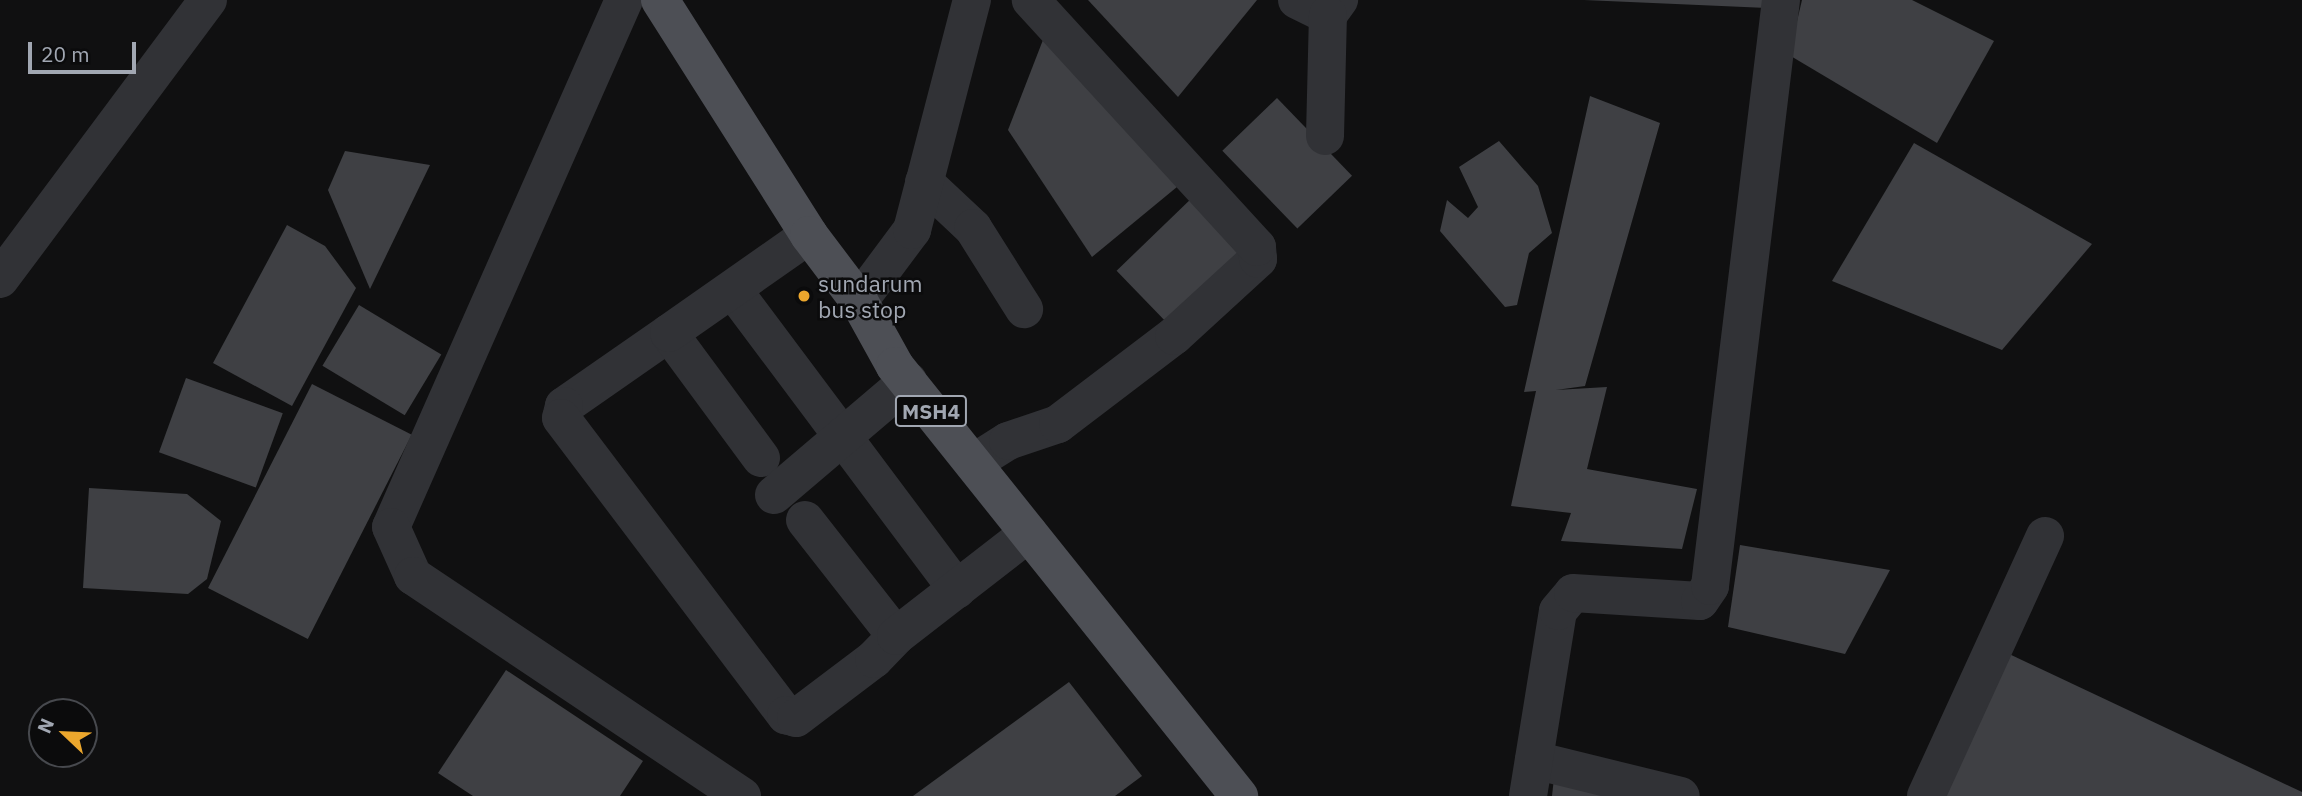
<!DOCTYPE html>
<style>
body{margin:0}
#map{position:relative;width:2302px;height:796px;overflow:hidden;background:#101011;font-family:"IBM Plex Sans",sans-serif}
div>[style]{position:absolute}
.building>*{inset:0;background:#3f4044;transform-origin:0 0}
.minor>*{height:38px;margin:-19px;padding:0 19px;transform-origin:19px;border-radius:19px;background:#313236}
.major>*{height:38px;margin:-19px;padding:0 19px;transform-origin:19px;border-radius:19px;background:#4d4f55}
.dots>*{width:19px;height:19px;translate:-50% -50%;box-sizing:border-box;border:4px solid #0b0b0c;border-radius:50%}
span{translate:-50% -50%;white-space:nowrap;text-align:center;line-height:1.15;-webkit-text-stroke:5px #0b0b0c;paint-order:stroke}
.shield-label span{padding:2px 5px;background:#0b0b0c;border:2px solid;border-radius:5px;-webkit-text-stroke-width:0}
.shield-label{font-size:21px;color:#a1a7b2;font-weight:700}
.poi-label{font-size:23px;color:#a1a7b2}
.left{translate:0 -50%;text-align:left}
.north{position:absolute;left:28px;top:698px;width:70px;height:70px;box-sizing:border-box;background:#0b0b0c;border:2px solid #47494e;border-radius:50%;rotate:293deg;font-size:19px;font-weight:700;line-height:28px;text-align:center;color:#a1a7b2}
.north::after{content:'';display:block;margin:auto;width:24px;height:32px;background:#eca72d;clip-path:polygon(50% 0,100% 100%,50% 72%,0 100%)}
.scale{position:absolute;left:28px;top:42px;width:108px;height:32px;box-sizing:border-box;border:4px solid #a1a7b2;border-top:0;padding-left:9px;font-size:21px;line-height:24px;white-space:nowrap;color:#a1a7b2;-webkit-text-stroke:5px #0b0b0c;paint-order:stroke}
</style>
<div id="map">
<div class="building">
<i style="clip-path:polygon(1088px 0,1257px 0,1178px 97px)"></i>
<i style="clip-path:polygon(1584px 0,1769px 0,1767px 8px)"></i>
<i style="clip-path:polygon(1802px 0,1912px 0,1994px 41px,1937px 143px,1789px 55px)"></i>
<i style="clip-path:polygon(1048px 27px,1183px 182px,1092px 257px,1008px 130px)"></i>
<i style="clip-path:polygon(1590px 96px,1660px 123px,1585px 386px,1556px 390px,1607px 387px,1587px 469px,1697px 489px,1682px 549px,1561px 541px,1571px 513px,1511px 506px,1536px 391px,1524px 392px)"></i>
<i style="left:1277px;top:98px;width:108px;height:76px;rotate:46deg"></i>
<i style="clip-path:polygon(1499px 141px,1538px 186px,1552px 233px,1529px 253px,1517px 305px,1505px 307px,1440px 231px,1447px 200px,1468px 218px,1478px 207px,1459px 167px)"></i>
<i style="clip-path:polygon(1914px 143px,2092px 244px,2002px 350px,1832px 281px)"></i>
<i style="clip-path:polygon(345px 151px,430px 165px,370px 289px,328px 190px)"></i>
<i style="left:1195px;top:195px;width:79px;height:109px;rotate:46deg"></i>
<i style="clip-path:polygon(287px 225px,325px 246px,356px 288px,292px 406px,213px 363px)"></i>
<i style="left:359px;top:305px;width:96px;height:71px;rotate:31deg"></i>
<i style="left:186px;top:378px;width:103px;height:79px;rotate:20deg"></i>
<i style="left:312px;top:384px;width:112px;height:229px;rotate:27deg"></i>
<i style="clip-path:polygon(89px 488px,187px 494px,221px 521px,207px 579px,188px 594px,83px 588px)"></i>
<i style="clip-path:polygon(1740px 545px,1890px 570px,1845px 654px,1728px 627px)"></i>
<i style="clip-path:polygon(2007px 653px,2302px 792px,2302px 796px,1941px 796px)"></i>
<i style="clip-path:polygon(506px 670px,643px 761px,620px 796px,473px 796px,438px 773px)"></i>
<i style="clip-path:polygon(1069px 682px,1142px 776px,1115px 796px,913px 796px)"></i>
<i style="clip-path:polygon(1555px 769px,1650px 796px,1552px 796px)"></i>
</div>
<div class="minor">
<i style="left:624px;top:0;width:576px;rotate:113.85deg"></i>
<i style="left:391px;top:527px;width:54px;rotate:65.8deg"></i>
<i style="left:413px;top:576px;width:396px;rotate:33.8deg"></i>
<i style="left:1297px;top:0;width:34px;rotate:26deg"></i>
<i style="left:1328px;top:15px;width:19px;rotate:-54deg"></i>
<i style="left:1325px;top:136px;width:121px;rotate:-88.6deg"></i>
<i style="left:924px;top:182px;width:67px;rotate:43.2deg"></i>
<i style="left:973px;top:228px;width:96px;rotate:57.8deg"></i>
<i style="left:0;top:279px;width:348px;rotate:-53.3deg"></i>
<i style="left:733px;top:290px;width:374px;rotate:53.2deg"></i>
<i style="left:859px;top:301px;width:89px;rotate:-53.3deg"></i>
<i style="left:912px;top:230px;width:238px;rotate:-75.4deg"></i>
<i style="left:669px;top:333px;width:128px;rotate:145.2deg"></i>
<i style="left:564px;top:406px;width:12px;rotate:104deg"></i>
<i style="left:561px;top:418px;width:373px;rotate:52.9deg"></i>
<i style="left:786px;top:715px;width:10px;rotate:17deg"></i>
<i style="left:796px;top:718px;width:98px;rotate:-37.1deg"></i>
<i style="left:874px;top:659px;width:32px;rotate:-46deg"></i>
<i style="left:761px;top:458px;width:155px;rotate:-126.4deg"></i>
<i style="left:669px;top:333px;width:171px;rotate:-35deg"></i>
<i style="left:973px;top:463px;width:41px;rotate:-32.2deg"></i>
<i style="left:1008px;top:441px;width:53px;rotate:-18.8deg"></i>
<i style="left:1058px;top:424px;width:146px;rotate:-37.2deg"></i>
<i style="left:1174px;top:336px;width:114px;rotate:-42.5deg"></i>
<i style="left:1258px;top:259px;width:12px;rotate:-95deg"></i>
<i style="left:1257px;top:247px;width:335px;rotate:-132.5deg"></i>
<i style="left:774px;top:495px;width:176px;rotate:-40.4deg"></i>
<i style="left:805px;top:520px;width:147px;rotate:51.9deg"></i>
<i style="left:896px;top:636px;width:168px;rotate:-37.8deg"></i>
<i style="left:1534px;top:760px;width:151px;rotate:13.8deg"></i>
<i style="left:1528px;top:796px;width:187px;rotate:-80.8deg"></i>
<i style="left:1558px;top:611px;width:23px;rotate:-50deg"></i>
<i style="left:1573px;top:593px;width:127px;rotate:3.6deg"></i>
<i style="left:1700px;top:601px;width:18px;rotate:-56deg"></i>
<i style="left:1710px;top:586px;width:590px;rotate:-83.09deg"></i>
<i style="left:1926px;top:796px;width:286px;rotate:-65.4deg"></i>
</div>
<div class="major">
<i style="left:660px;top:0;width:278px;rotate:57.6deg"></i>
<i style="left:809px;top:235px;width:83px;rotate:52.9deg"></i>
<i style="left:859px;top:301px;width:74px;rotate:61deg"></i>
<i style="left:895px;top:366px;width:551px;rotate:51.34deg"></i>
</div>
<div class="dots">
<i style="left:804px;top:296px;background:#eca72d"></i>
</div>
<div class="shield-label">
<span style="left:931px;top:411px">MSH4</span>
</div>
<div class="poi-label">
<span class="left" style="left:818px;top:296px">sundarum<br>bus stop</span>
</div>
<div class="north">N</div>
<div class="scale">20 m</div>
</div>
